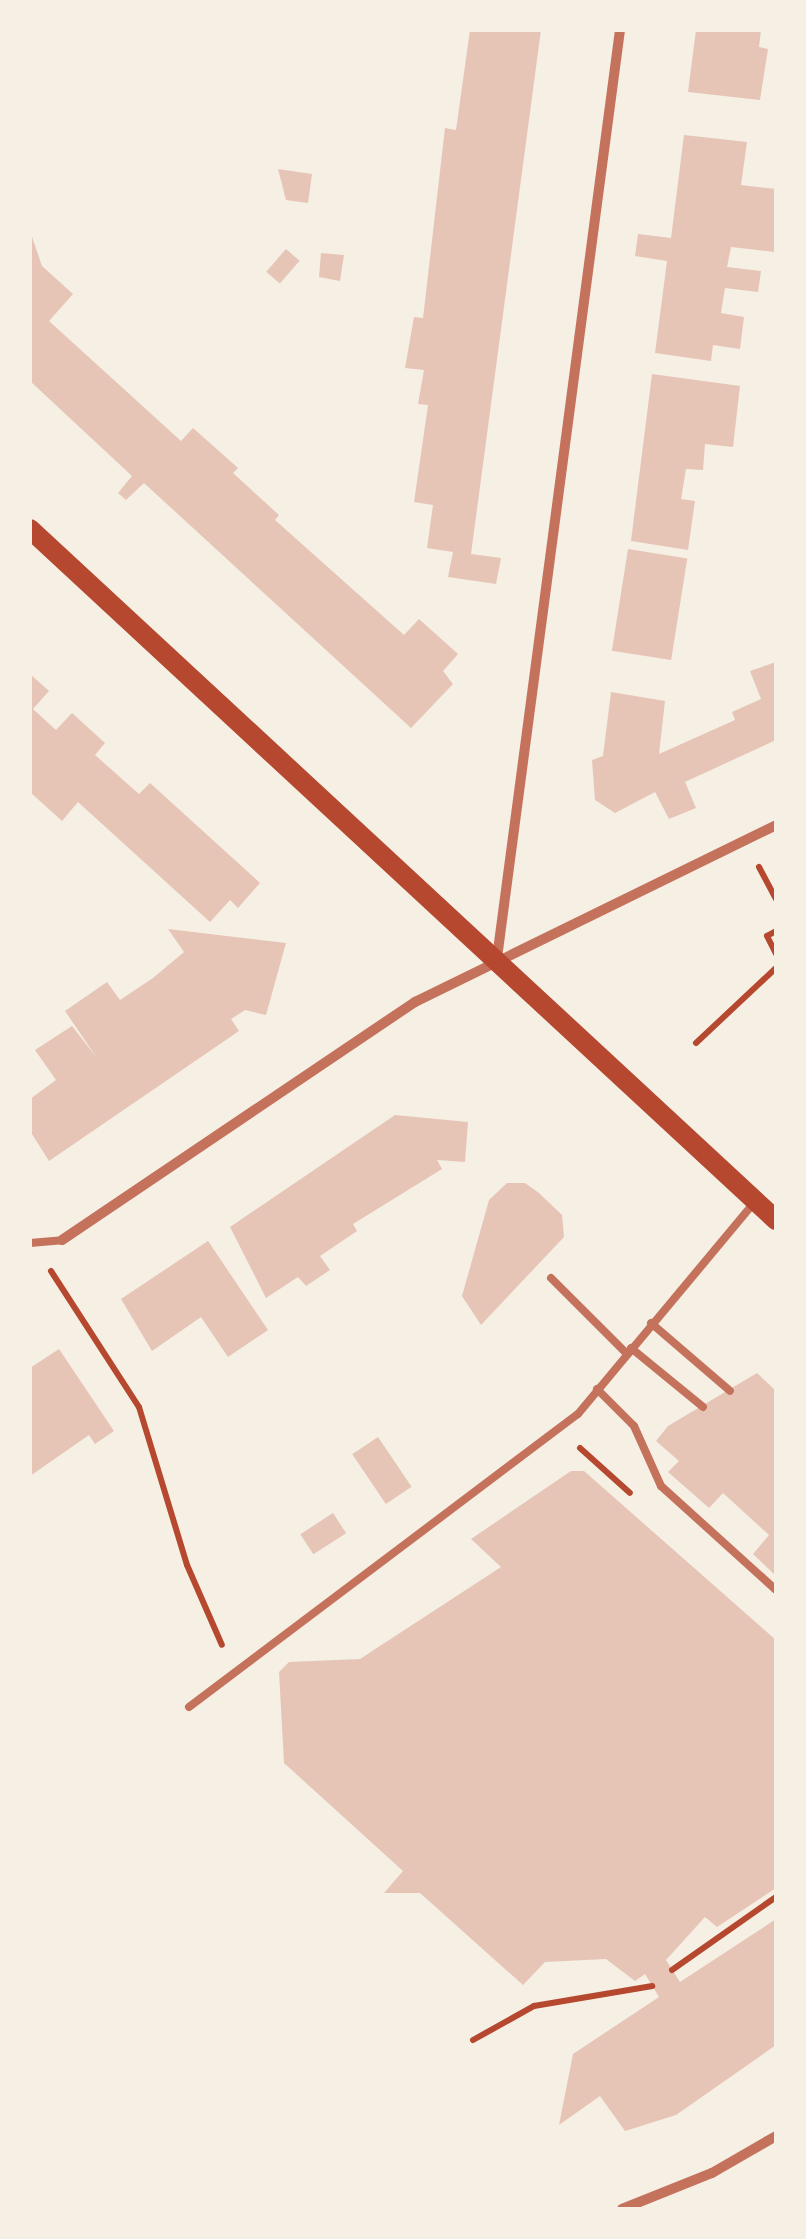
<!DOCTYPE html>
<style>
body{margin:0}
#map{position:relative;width:806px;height:2239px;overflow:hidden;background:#f6efe4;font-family:Quicksand,sans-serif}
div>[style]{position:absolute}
.building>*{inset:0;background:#e6c5b7;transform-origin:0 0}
.path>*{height:6px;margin:-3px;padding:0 3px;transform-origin:3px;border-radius:3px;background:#b5482f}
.service>*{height:8px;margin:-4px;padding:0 4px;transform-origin:4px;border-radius:4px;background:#c5725c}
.minor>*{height:10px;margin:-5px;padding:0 5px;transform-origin:5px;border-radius:5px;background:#c5725c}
.secondary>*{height:20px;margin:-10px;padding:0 10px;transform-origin:10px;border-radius:10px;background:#b5482f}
span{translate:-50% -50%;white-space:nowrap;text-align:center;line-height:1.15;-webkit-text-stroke:9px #f6efe4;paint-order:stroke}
.frame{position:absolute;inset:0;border:32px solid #f6efe4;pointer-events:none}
</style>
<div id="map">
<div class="building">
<i style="clip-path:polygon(470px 30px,541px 30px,471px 554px,501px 558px,496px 584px,448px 577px,453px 552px,427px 548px,433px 505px,414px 502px,428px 405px,418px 404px,424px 370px,405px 368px,414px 317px,423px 318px,445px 128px,456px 130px)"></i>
<i style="clip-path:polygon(696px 30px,761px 30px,759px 47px,768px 49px,760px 100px,688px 92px)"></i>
<i style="clip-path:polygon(684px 135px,747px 142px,741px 185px,776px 189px,775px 252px,731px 247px,727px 267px,761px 271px,758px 292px,725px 288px,721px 313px,744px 317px,740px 349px,713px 345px,711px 361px,655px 353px,667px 261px,635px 256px,638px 234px,671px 238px)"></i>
<i style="clip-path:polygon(278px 169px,312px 174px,308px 203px,286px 200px)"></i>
<i style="clip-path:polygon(30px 231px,42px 266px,73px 294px,49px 321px,181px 441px,193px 428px,238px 468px,233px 473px,279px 515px,275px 520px,404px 635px,419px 619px,458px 654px,443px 671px,453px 684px,411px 728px,144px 483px,126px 500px,118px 493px,132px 476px,30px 381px)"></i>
<i style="left:286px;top:249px;width:18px;height:30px;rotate:41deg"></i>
<i style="clip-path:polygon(321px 253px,344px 255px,340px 281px,319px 277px)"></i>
<i style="clip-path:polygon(652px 374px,740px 386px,733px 447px,705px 444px,703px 470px,686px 469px,681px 499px,695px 501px,688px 550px,631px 541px)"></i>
<i style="left:628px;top:549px;width:60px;height:103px;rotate:9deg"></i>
<i style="clip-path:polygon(776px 662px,776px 740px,685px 782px,696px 808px,669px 819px,655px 792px,615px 813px,595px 800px,592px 760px,603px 756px,611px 692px,665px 701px,659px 754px,735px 720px,732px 712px,761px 699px,750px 671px)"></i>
<i style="clip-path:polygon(30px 674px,49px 691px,33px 709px,56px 730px,72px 713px,105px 743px,95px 755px,139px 794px,150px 783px,260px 883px,238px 908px,230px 900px,210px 922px,78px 802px,62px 821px,30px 792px)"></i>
<i style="clip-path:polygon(168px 929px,286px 943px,266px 1015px,245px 1010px,231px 1019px,239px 1031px,49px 1161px,30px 1131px,30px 1099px,56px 1080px,35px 1050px,72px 1026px,97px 1058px,65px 1011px,107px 982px,120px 1000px,153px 978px,184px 952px)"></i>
<i style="clip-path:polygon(395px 1115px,468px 1122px,465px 1162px,437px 1160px,442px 1169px,353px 1224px,357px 1231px,320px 1256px,330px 1270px,306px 1286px,298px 1277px,266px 1298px,230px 1227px)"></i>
<i style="clip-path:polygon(507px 1183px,525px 1183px,539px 1193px,562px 1215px,564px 1237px,481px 1325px,462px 1296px,489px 1200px)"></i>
<i style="clip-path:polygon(208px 1241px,268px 1330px,228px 1357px,201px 1317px,152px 1351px,121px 1299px)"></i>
<i style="clip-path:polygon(59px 1349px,114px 1431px,95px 1444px,89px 1435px,30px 1476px,30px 1368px)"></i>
<i style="clip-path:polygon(757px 1373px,776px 1391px,776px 1576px,753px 1554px,769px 1535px,723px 1493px,709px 1508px,668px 1472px,679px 1461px,656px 1441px,668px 1426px)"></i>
<i style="left:378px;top:1437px;width:60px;height:31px;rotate:56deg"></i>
<i style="clip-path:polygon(571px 1471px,584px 1471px,776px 1640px,776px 1888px,717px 1927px,705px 1917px,666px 1960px,680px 1982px,776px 1919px,776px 2045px,676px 2115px,625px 2131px,600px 2096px,559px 2125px,573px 2054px,659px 1997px,645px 1974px,635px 1981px,606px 1959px,545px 1962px,523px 1985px,420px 1893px,384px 1893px,403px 1871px,284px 1763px,279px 1672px,289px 1662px,360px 1659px,501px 1567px,471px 1539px)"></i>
<i style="left:333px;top:1513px;width:24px;height:39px;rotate:57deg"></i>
</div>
<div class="path">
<i style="left:759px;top:867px;width:36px;rotate:62deg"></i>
<i style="left:776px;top:931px;width:10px;rotate:151deg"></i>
<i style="left:767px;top:936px;width:20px;rotate:63deg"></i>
<i style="left:696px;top:1043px;width:110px;rotate:-43.2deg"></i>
<i style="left:51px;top:1271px;width:162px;rotate:57.1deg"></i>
<i style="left:139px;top:1407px;width:165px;rotate:73.1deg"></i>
<i style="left:187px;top:1565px;width:87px;rotate:66.4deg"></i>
<i style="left:580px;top:1448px;width:67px;rotate:42deg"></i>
<i style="left:672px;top:1970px;width:127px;rotate:-35.1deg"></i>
<i style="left:473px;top:2040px;width:70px;rotate:-29.1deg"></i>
<i style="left:534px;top:2006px;width:120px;rotate:-9.6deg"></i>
</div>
<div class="service">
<i style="left:30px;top:1243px;width:32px;rotate:-5deg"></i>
<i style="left:551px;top:1278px;width:106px;rotate:45deg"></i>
<i style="left:651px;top:1323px;width:104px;rotate:40.7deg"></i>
<i style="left:631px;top:1348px;width:93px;rotate:39.3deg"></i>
<i style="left:597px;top:1389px;width:52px;rotate:45deg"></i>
<i style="left:634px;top:1426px;width:66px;rotate:65.8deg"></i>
<i style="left:661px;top:1486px;width:155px;rotate:42.1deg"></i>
<i style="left:189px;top:1707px;width:487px;rotate:-37deg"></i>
<i style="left:578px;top:1414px;width:273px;rotate:-50.2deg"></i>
</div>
<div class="minor">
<i style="left:497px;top:958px;width:936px;rotate:-82.45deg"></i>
<i style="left:62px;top:1240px;width:426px;rotate:-34deg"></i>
<i style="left:415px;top:1002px;width:402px;rotate:-26.1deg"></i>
<i style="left:622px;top:2209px;width:97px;rotate:-21.8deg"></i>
<i style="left:712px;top:2173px;width:74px;rotate:-30deg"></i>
</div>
<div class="secondary">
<i style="left:30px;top:529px;width:1017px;rotate:42.81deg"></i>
</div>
<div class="frame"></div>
</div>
